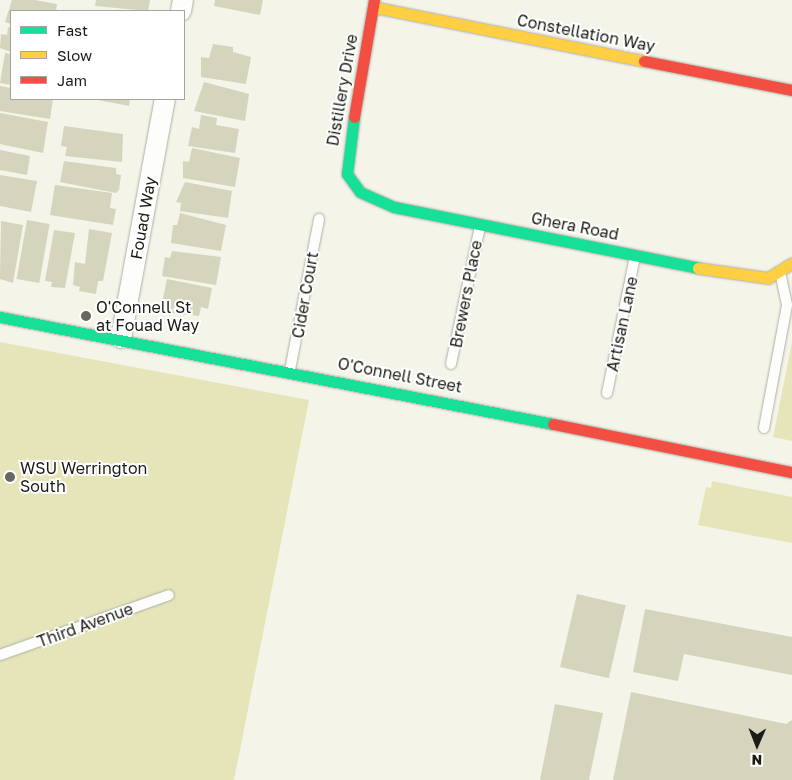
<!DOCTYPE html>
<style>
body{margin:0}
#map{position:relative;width:792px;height:780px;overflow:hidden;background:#f4f4e9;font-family:"Golos Text",sans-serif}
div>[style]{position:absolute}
.green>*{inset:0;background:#e5e5b9}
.building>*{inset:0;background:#d5d5be;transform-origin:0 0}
.roads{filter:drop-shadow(0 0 1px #aeafa6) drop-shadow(0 0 1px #aeafa6)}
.lane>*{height:10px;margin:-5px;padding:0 5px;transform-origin:5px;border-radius:5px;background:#fdfdfc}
.street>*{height:20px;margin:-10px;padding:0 10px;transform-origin:10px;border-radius:10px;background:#fdfdfc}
.fast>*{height:11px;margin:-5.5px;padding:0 5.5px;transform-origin:5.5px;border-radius:5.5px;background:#16e098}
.slow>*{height:11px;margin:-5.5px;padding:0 5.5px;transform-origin:5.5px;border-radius:5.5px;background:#ffcf43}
.jam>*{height:11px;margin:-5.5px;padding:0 5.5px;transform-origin:5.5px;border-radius:5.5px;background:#f24e42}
.dots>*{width:14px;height:14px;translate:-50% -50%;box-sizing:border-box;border:2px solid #fff;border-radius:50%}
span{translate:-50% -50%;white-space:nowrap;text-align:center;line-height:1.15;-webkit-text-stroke:4px #fff;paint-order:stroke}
.street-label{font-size:16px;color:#1c1c15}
.poi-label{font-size:16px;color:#1c1c15}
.left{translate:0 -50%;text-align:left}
.legend{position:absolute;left:10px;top:10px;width:175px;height:90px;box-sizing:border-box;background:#fff;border:1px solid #a4a4a1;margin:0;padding:6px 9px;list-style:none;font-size:15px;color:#1c1c15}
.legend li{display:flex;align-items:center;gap:10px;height:25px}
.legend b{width:25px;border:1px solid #a4a4a1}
.north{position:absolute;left:732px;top:720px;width:50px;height:50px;-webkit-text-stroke:4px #fff;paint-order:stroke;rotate:181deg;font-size:14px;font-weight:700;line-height:20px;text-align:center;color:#1c1c15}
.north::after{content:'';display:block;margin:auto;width:18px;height:22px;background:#1c1c15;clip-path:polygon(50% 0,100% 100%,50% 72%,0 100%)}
</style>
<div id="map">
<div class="green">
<i style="clip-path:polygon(0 342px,309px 400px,234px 780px,0 780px)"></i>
<i style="clip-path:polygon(792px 342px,792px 441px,773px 437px)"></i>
<i style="clip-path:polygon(712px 481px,792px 497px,792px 543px,698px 525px,706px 487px,711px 488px)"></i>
</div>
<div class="building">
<i style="clip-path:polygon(12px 0,35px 0,57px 4px,56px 11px,11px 11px,11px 24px,5px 22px)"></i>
<i style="clip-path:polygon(96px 0,150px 0,148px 11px,95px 6px)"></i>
<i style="clip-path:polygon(215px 0,263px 0,260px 15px,214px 6px)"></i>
<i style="clip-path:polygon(8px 27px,11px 28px,11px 52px,0 48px,1px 34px,7px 35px)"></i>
<i style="clip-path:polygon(213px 44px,233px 47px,233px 52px,251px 57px,246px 84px,201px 77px,201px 57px,209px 58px)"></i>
<i style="clip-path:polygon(5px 53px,11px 54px,11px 85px,0 83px)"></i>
<i style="clip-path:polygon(204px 82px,249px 94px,245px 121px,194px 111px)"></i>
<i style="clip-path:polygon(0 86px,11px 88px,11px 99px,53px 99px,50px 119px,0 111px)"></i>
<i style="clip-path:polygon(93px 99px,130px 99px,129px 106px)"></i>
<i style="clip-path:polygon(0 113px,48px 122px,43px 153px,0 144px)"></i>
<i style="clip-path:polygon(201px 115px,217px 118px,216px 125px,239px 129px,235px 153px,188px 146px,192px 127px,199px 129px)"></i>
<i style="clip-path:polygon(64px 126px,123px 134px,122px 162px,65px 156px,67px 147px,61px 146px)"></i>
<i style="clip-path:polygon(192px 148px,240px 158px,235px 187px,183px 178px,183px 161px,189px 162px)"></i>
<i style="clip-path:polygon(0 150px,30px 156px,27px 175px,0 170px)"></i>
<i style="clip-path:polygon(64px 161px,116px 168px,116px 174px,121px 175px,119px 190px,116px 193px,60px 182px)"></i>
<i style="clip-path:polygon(0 175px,37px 181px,31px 212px,0 206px)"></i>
<i style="clip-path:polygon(185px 182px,232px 191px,228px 218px,180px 211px,181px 203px,176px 202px)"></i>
<i style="clip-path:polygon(55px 185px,112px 193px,110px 208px,116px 209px,113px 225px,50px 215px)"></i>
<i style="clip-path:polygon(180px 213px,226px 225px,221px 251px,171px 243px,173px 225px,177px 225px)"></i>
<i style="left:27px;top:220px;width:23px;height:60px;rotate:10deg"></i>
<i style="clip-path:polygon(1px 221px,23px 225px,13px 283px,0 279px)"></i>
<i style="clip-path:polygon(89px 229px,112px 233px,103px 281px,98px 281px,96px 294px,79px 291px,80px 287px,73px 285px,75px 262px,85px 264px)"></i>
<i style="clip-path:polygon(54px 230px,75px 233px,65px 288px,51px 287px,52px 282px,45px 281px)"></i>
<i style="clip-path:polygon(172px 251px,221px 257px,216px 285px,162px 276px,165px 257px,170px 258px)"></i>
<i style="clip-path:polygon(167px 279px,212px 288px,208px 309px,201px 307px,199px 316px,166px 312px,168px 304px,162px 303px)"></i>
<i style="left:577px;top:594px;width:50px;height:75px;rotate:13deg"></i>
<i style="clip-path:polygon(645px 609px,792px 637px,792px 675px,684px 654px,678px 681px,633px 672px)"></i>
<i style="clip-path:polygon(631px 692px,786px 724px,792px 720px,792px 780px,613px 780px)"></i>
<i style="clip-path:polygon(555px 704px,603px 713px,589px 780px,540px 780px)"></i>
</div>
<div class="roads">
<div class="lane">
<i style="left:451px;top:364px;width:141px;rotate:-78.1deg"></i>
<i style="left:290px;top:370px;width:154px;rotate:-79.1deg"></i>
<i style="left:607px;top:393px;width:139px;rotate:-78.4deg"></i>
<i style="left:764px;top:428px;width:125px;rotate:-79.4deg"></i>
<i style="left:787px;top:305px;width:33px;rotate:-102deg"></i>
<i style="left:0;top:655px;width:179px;rotate:-19.5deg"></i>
</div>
<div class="street">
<i style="left:181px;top:11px;width:11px;rotate:-80deg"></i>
<i style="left:121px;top:338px;width:243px;rotate:-79.6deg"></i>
</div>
<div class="fast">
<i style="left:354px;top:117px;width:57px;rotate:97deg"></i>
<i style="left:347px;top:174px;width:22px;rotate:54deg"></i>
<i style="left:360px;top:192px;width:37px;rotate:24deg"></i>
<i style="left:394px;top:207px;width:310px;rotate:11.3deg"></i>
<i style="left:0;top:317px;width:563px;rotate:10.95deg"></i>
</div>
<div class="slow">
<i style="left:373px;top:7px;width:276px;rotate:11.3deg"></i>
<i style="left:698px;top:268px;width:71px;rotate:8.1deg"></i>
<i style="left:768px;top:278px;width:28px;rotate:-32deg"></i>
</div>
<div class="jam">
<i style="left:644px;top:61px;width:151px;rotate:11.1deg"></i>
<i style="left:354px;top:117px;width:119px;rotate:-80.3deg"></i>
<i style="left:553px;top:424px;width:244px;rotate:11.4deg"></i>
</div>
</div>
<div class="dots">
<i style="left:86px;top:316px;background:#68685f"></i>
<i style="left:10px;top:477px;background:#68685f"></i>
</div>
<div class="street-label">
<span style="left:586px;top:33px;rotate:11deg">Constellation Way</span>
<span style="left:342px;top:90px;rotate:-80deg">Distillery Drive</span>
<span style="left:143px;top:218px;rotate:-80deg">Fouad Way</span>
<span style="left:575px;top:226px;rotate:11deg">Ghera Road</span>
<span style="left:466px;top:294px;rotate:-79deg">Brewers Place</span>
<span style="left:305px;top:295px;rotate:-80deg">Cider Court</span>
<span style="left:622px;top:324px;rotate:-78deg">Artisan Lane</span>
<span style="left:400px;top:375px;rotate:11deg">O'Connell Street</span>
<span style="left:85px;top:625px;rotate:-20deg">Third Avenue</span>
</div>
<div class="poi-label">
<span class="left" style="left:96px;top:316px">O'Connell St<br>at Fouad Way</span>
<span class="left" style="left:20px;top:477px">WSU Werrington<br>South</span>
</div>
<ul class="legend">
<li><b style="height:6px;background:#16e098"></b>Fast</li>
<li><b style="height:6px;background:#ffcf43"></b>Slow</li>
<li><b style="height:6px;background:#f24e42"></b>Jam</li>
</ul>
<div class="north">N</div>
</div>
